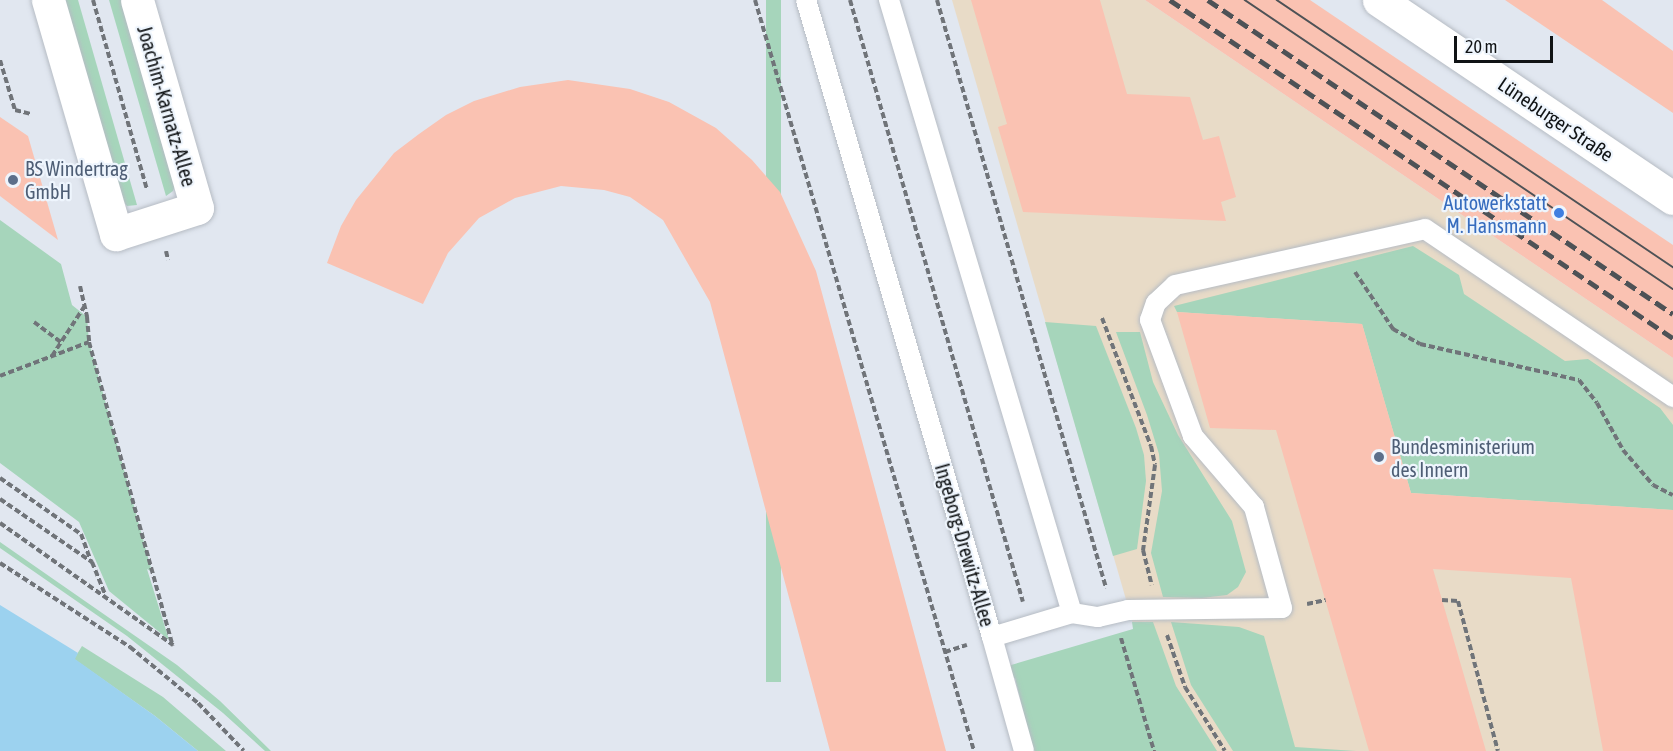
<!DOCTYPE html>
<meta charset="utf-8">
<style>
body{margin:0}
#map{position:relative;width:1673px;height:751px;overflow:hidden;background:#e1e7f0;font-family:"Asap Condensed",sans-serif}
div>[style]{position:absolute}
.commercial>*{inset:0;background:#e8dbc7}
.green>*{inset:0;background:#a6d5bb;transform-origin:0 0}
.water>*{inset:0;background:#9cd2ef}
.building>*{inset:0;background:#fac2b2}
.path>*{height:4px;margin-top:-2px;transform-origin:0;background:repeating-linear-gradient(90deg,#707479 0 6px,transparent 0 9px)}
.roads{filter:drop-shadow(0 0 2px #b6bcc4) drop-shadow(0 0 2px #b6bcc4)}
.lane>*{height:20px;margin:-10px;padding:0 10px;transform-origin:10px;border-radius:10px;background:#fff}
.street>*{height:33px;margin:-16.5px;padding:0 16.5px;transform-origin:16.5px;border-radius:16.5px;background:#fff}
.tram>*{height:1.5px;margin:-0.75px;padding:0 0.75px;transform-origin:0.75px;border-radius:0.75px;background:#4e5256}
.rail>*{height:4.5px;margin-top:-2.25px;transform-origin:0;background:repeating-linear-gradient(90deg,#4e5256 0 12px,transparent 0 18px)}
.dots>*{width:16px;height:16px;translate:-50% -50%;box-sizing:border-box;border:3px solid #eef5fd;border-radius:50%}
span{translate:-50% -50%;white-space:nowrap;text-align:center;line-height:1.15;-webkit-text-stroke:4.5px #eef5fd;paint-order:stroke}
.street-label{font-size:20px;color:#101315}
.service-label{font-size:20px;color:#4e5e75}
.left{translate:0 -50%;text-align:left}
.shop-label{font-size:20px;color:#366cbe}
.right{translate:-100% -50%;text-align:right}
.scale{position:absolute;left:1454px;top:36px;width:99px;height:27px;box-sizing:border-box;border:3px solid #101315;border-top:0;padding-left:8px;font-size:18px;line-height:21px;white-space:nowrap;color:#101315;-webkit-text-stroke:4px #eef5fd;paint-order:stroke}
</style>
<div id="map">
<div class="commercial">
<i style="clip-path:polygon(952px 0,1145px 0,1673px 358px,1673px 751px,1170px 751px)"></i>
</div>
<div class="green">
<i style="clip-path:polygon(63px 0,78px 0,137px 205px,127px 206px,119px 196px)"></i>
<i style="clip-path:polygon(109px 0,124px 0,176px 182px,173px 191px,166px 196px)"></i>
<i style="left:766px;top:0;width:15px;height:682px"></i>
<i style="clip-path:polygon(0 220px,61px 264px,72px 305px,87px 317px,89px 342px,152px 572px,147px 569px,169px 640px,109px 591px,79px 522px,0 463px)"></i>
<i style="clip-path:polygon(1413px 246px,1459px 275px,1464px 294px,1565px 361px,1588px 359px,1660px 408px,1673px 425px,1673px 510px,1411px 493px,1362px 324px,1177px 312px,1174px 306px)"></i>
<i style="clip-path:polygon(1045px 322px,1096px 326px,1136px 428px,1144px 455px,1146px 481px,1137px 549px,1113px 556px)"></i>
<i style="clip-path:polygon(1116px 332px,1140px 332px,1153px 382px,1178px 435px,1232px 521px,1246px 572px,1238px 587px,1227px 595px,1202px 598px,1163px 597px,1151px 553px,1162px 491px,1159px 454px,1147px 415px)"></i>
<i style="clip-path:polygon(0 542px,177px 665px,220px 701px,271px 751px,265px 751px,223px 713px,127px 636px,0 548px)"></i>
<i style="clip-path:polygon(1132px 622px,1153px 622px,1176px 686px,1217px 751px,1033px 751px,1015px 678px,996px 677px,994px 670px,1133px 629px)"></i>
<i style="clip-path:polygon(1171px 622px,1239px 627px,1264px 636px,1295px 747px,1356px 751px,1233px 751px,1191px 685px)"></i>
<i style="clip-path:polygon(82px 646px,163px 697px,226px 751px,198px 751px,155px 716px,74px 659px)"></i>
</div>
<div class="water">
<i style="clip-path:polygon(0 605px,78px 653px,75px 659px,155px 716px,198px 751px,0 751px)"></i>
</div>
<div class="building">
<i style="clip-path:polygon(971px 0,1100px 0,1127px 94px,1190px 97px,1203px 140px,1219px 136px,1236px 197px,1221px 202px,1226px 221px,1023px 212px,998px 127px,1007px 124px)"></i>
<i style="clip-path:polygon(1145px 0,1310px 0,1673px 245px,1673px 358px)"></i>
<i style="clip-path:polygon(1505px 0,1602px 0,1673px 51px,1673px 113px)"></i>
<i style="clip-path:polygon(568px 80px,630px 89px,669px 102px,716px 128px,752px 160px,780px 192px,816px 271px,946px 751px,830px 751px,710px 302px,663px 220px,630px 197px,604px 190px,561px 186px,515px 198px,479px 218px,448px 253px,423px 304px,327px 263px,341px 226px,356px 200px,394px 153px,419px 134px,446px 115px,474px 101px,520px 87px)"></i>
<i style="clip-path:polygon(0 117px,28px 136px,58px 240px,0 196px)"></i>
<i style="clip-path:polygon(1177px 312px,1362px 324px,1411px 493px,1673px 510px,1673px 751px,1603px 751px,1571px 578px,1433px 569px,1486px 751px,1369px 751px,1276px 430px,1210px 428px)"></i>
</div>
<div class="path">
<i style="left:93px;top:0;width:197px;rotate:74.1deg"></i>
<i style="left:755px;top:0;width:782px;rotate:73.74deg"></i>
<i style="left:850px;top:0;width:626px;rotate:73.97deg"></i>
<i style="left:937px;top:0;width:612px;rotate:73.96deg"></i>
<i style="left:0;top:60px;width:52px;rotate:73.3deg"></i>
<i style="left:15px;top:110px;width:16px;rotate:14deg"></i>
<i style="left:166px;top:251px;width:9px;rotate:77deg"></i>
<i style="left:1355px;top:272px;width:69px;rotate:56.3deg"></i>
<i style="left:1393px;top:329px;width:31px;rotate:29deg"></i>
<i style="left:1420px;top:344px;width:163px;rotate:12.8deg"></i>
<i style="left:1579px;top:380px;width:29px;rotate:52deg"></i>
<i style="left:1597px;top:403px;width:54px;rotate:61deg"></i>
<i style="left:1623px;top:450px;width:46px;rotate:49.4deg"></i>
<i style="left:1653px;top:485px;width:22px;rotate:27deg"></i>
<i style="left:80px;top:286px;width:32px;rotate:77deg"></i>
<i style="left:87px;top:317px;width:25px;rotate:85deg"></i>
<i style="left:89px;top:342px;width:315px;rotate:74.6deg"></i>
<i style="left:1102px;top:318px;width:137px;rotate:69.1deg"></i>
<i style="left:1151px;top:446px;width:19px;rotate:78deg"></i>
<i style="left:1155px;top:465px;width:86px;rotate:98deg"></i>
<i style="left:1143px;top:550px;width:36px;rotate:76deg"></i>
<i style="left:34px;top:322px;width:34px;rotate:37deg"></i>
<i style="left:52px;top:356px;width:59px;rotate:-56.9deg"></i>
<i style="left:0;top:376px;width:95px;rotate:-20.9deg"></i>
<i style="left:0;top:478px;width:98px;rotate:34.7deg"></i>
<i style="left:81px;top:534px;width:29px;rotate:70deg"></i>
<i style="left:0;top:499px;width:112px;rotate:34.4deg"></i>
<i style="left:92px;top:562px;width:35px;rotate:68deg"></i>
<i style="left:0;top:523px;width:212px;rotate:35.2deg"></i>
<i style="left:0;top:563px;width:155px;rotate:32.9deg"></i>
<i style="left:130px;top:647px;width:88px;rotate:39.5deg"></i>
<i style="left:198px;top:703px;width:66px;rotate:46.2deg"></i>
<i style="left:1442px;top:600px;width:16px;rotate:4deg"></i>
<i style="left:1458px;top:601px;width:155px;rotate:75.1deg"></i>
<i style="left:1307px;top:604px;width:19px;rotate:-12deg"></i>
<i style="left:1167px;top:635px;width:55px;rotate:70.9deg"></i>
<i style="left:1185px;top:687px;width:75px;rotate:58deg"></i>
<i style="left:1121px;top:638px;width:118px;rotate:73.7deg"></i>
<i style="left:945px;top:652px;width:23px;rotate:-18deg"></i>
</div>
<div class="roads">
<div class="lane">
<i style="left:806px;top:0;width:664px;rotate:73.72deg"></i>
<i style="left:992px;top:637px;width:84px;rotate:-16.7deg"></i>
<i style="left:1072px;top:613px;width:640px;rotate:-106.62deg"></i>
<i style="left:1072px;top:613px;width:26px;rotate:9deg"></i>
<i style="left:1098px;top:617px;width:31px;rotate:-13deg"></i>
<i style="left:1128px;top:610px;width:154px;rotate:-0.7deg"></i>
<i style="left:1282px;top:608px;width:105px;rotate:-105.5deg"></i>
<i style="left:1254px;top:507px;width:94px;rotate:-130.7deg"></i>
<i style="left:1193px;top:436px;width:124px;rotate:-110.3deg"></i>
<i style="left:1150px;top:320px;width:18px;rotate:-71deg"></i>
<i style="left:1156px;top:303px;width:26px;rotate:-43deg"></i>
<i style="left:1175px;top:285px;width:256px;rotate:-12.6deg"></i>
<i style="left:1425px;top:229px;width:300px;rotate:34.1deg"></i>
<i style="left:992px;top:637px;width:118px;rotate:74.3deg"></i>
</div>
<div class="street">
<i style="left:48px;top:0;width:244px;rotate:73.8deg"></i>
<i style="left:116px;top:234px;width:85px;rotate:-17.8deg"></i>
<i style="left:197px;top:208px;width:216px;rotate:-106.1deg"></i>
<i style="left:1379px;top:0;width:354px;rotate:34deg"></i>
</div>
</div>
<div class="tram">
<i style="left:1245px;top:0;width:516px;rotate:34.03deg"></i>
<i style="left:1277px;top:0;width:478px;rotate:34deg"></i>
</div>
<div class="rail">
<i style="left:1170px;top:0;width:606px;rotate:33.9deg"></i>
<i style="left:1208px;top:0;width:561px;rotate:34.03deg"></i>
</div>
<div class="dots">
<i style="left:13px;top:180px;background:#5c6f8a"></i>
<i style="left:1559px;top:213px;background:#3f7fe0"></i>
<i style="left:1379px;top:457px;background:#5c6f8a"></i>
</div>
<div class="street-label">
<span style="left:167px;top:106px;rotate:74deg">Joachim-Karnatz-Allee</span>
<span style="left:1556px;top:119px;rotate:34deg">Lüneburger Straße</span>
<span style="left:965px;top:545px;rotate:74deg">Ingeborg-Drewitz-Allee</span>
</div>
<div class="service-label">
<span class="left" style="left:25px;top:180px">BS Windertrag<br>GmbH</span>
<span class="left" style="left:1391px;top:458px">Bundesministerium<br>des Innern</span>
</div>
<div class="shop-label">
<span class="right" style="left:1547px;top:214px">Autowerkstatt<br>M. Hansmann</span>
</div>
<div class="scale">20 m</div>
</div>
